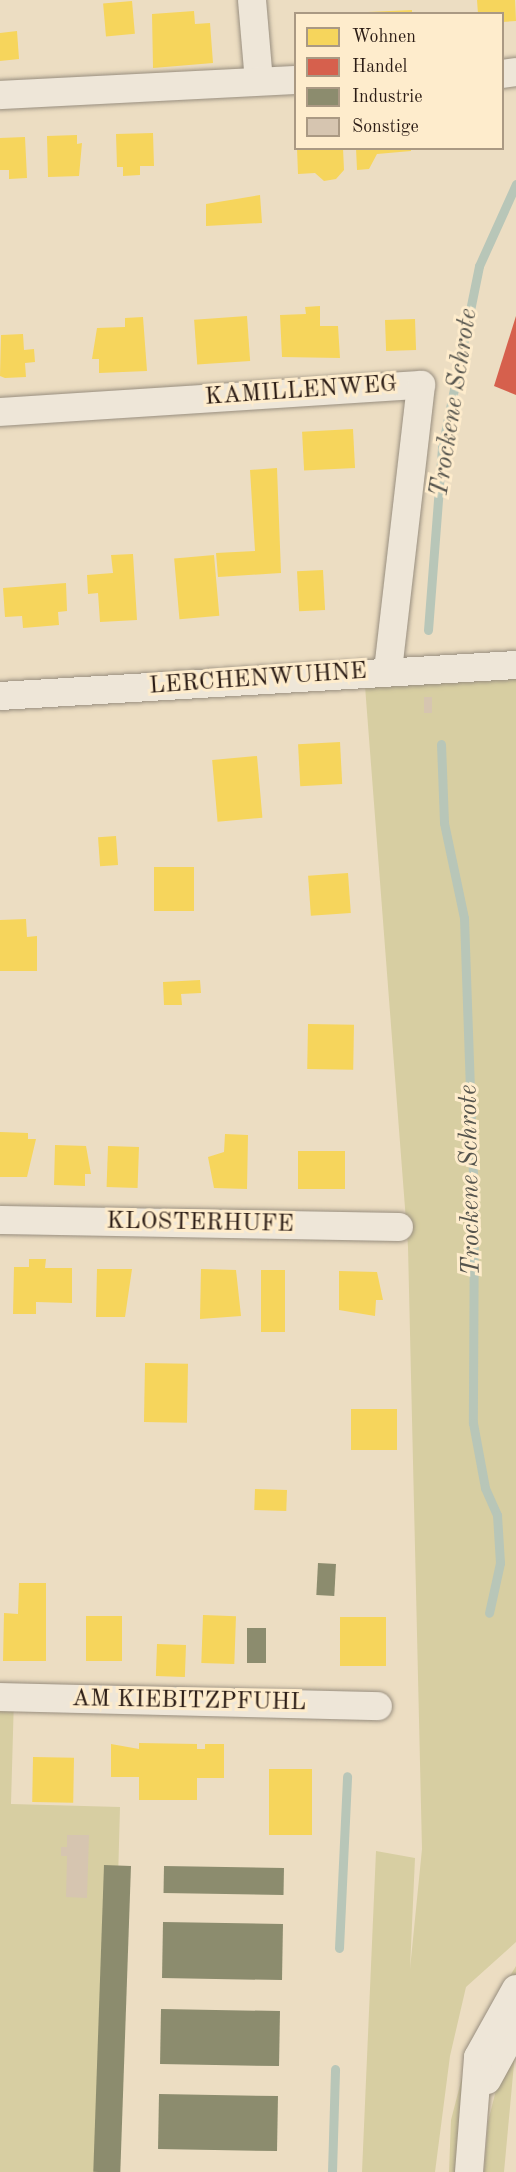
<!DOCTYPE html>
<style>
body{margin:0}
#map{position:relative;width:516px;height:2172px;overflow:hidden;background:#ecddc2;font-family:"Old Standard TT",serif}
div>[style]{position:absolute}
.green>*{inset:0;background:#d7cea2}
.homes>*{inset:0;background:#f6d55c;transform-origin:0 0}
.shops>*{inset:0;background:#d6604d}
.industry>*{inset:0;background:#8c8c6e;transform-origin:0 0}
.stream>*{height:9px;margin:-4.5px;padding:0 4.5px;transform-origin:4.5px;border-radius:4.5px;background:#b8c6b8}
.building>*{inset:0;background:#d6c5b0;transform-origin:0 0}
.roads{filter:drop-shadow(0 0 2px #988e7f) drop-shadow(0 0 2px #988e7f)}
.street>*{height:28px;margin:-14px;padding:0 14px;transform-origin:14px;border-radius:14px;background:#eee6d8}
span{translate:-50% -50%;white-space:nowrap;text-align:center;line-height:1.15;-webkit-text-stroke:6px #feeccc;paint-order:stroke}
.street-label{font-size:24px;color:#2b1c15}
.water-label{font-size:26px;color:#55544d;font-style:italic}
.legend{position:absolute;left:294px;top:12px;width:210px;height:138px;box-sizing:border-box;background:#feeccc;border:2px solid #aa9983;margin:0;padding:8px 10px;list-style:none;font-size:18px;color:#2b1c15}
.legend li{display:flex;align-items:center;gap:12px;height:30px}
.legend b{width:30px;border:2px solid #aa9983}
</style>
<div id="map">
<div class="green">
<i style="clip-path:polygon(516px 676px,516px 1942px,466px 1987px,450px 2056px,435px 2172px,362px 2172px,376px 1851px,415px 1858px,410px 1969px,422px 1849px,408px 1247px,365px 686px)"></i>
<i style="clip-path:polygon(0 1697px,14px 1697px,11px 1804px,120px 1807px,110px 2172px,0 2172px)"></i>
<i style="clip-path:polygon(516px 1966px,516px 1976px,464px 2088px,455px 2172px,449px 2172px,451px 2120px,472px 2039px)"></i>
<i style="clip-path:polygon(516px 2042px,504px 2172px,484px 2172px,488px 2122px,502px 2066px)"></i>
</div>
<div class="homes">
<i style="clip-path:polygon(477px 0,515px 0,516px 21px,502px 22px,502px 14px,478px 14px)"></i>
<i style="left:132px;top:1px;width:33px;height:29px;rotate:85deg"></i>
<i style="clip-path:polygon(412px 10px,412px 14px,368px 14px,368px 12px)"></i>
<i style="clip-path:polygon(194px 11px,195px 24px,210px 23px,213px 63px,153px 68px,152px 14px)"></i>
<i style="clip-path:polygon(17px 31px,19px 59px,0 61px,0 33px)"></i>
<i style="clip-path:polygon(153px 133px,154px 166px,140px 166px,140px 175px,123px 176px,123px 167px,117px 167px,116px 134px)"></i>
<i style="clip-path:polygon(77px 135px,77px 144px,82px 143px,79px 176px,48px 177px,47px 136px)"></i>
<i style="clip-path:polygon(25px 137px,27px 178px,9px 179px,9px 170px,0 170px,0 138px)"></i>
<i style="clip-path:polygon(297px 148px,343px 148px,344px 170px,336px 179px,324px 181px,315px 173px,298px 174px)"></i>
<i style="clip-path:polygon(356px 148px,411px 148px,411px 151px,377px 154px,369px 169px,357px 170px)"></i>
<i style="clip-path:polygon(260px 195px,262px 223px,206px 226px,206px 204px)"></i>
<i style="clip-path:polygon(320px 306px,320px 326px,338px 326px,340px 358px,282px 357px,280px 315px,306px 314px,305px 307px)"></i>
<i style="left:247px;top:316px;width:45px;height:53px;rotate:86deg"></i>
<i style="clip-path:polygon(143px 317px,147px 371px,99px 373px,99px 359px,92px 359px,97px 328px,125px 327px,125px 318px)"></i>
<i style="left:415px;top:319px;width:31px;height:30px;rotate:88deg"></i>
<i style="clip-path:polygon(23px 334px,24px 350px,34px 349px,35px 362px,25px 363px,26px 377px,5px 378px,0 376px,1px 335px)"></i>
<i style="left:353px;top:429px;width:39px;height:51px;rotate:87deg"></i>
<i style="clip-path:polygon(277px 468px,281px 573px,218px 577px,216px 553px,255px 551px,250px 470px)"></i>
<i style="clip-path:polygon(133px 554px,137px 620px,100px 622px,98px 593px,88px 594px,87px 575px,113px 573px,111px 555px)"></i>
<i style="left:214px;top:555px;width:61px;height:40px;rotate:85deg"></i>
<i style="left:323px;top:570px;width:40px;height:26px;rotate:87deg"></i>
<i style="clip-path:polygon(66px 583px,67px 611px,58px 612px,59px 625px,23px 628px,22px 616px,5px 617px,3px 588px)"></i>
<i style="left:340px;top:742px;width:42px;height:42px;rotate:87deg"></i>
<i style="left:257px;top:756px;width:62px;height:45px;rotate:85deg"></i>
<i style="left:116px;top:836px;width:29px;height:18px;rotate:86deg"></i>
<i style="left:154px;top:867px;width:40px;height:44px"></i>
<i style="left:348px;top:873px;width:40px;height:40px;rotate:86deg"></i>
<i style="clip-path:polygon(26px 919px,27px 937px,37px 936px,37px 971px,0 971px,0 920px)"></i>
<i style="clip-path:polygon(200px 980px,201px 993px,181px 994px,182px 1005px,164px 1005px,163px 982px)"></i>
<i style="left:308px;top:1024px;width:46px;height:45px;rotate:1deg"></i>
<i style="clip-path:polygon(0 1132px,28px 1133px,28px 1139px,36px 1139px,27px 1177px,0 1177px)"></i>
<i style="clip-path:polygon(225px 1134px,248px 1135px,247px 1189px,214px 1188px,208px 1157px,224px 1152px)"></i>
<i style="clip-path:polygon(55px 1145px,86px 1146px,91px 1174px,85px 1174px,85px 1186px,54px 1185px)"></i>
<i style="left:108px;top:1146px;width:31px;height:41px;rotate:2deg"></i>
<i style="left:298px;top:1151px;width:47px;height:38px"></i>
<i style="clip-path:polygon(29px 1259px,46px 1259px,45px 1268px,72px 1268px,72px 1303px,36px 1302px,36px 1314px,13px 1314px,14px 1267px,29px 1267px)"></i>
<i style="clip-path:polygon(97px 1269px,132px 1269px,125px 1317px,96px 1317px)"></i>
<i style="clip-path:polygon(201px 1269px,236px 1270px,241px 1316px,200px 1319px)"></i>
<i style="left:261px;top:1270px;width:24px;height:62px"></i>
<i style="clip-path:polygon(339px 1271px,377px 1272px,383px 1300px,376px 1300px,375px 1316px,339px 1310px)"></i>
<i style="left:145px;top:1363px;width:43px;height:59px;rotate:1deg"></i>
<i style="left:351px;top:1409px;width:46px;height:41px"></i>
<i style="left:255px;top:1489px;width:32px;height:21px;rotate:2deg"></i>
<i style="clip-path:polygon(19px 1583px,46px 1583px,46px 1661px,3px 1661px,4px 1613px,18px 1614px)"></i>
<i style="left:203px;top:1615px;width:33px;height:48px;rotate:2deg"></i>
<i style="left:86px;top:1616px;width:36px;height:45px"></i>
<i style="left:340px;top:1617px;width:46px;height:49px"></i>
<i style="left:157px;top:1644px;width:29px;height:32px;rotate:2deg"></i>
<i style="clip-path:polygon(139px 1743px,197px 1744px,197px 1749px,205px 1749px,205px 1744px,224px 1744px,224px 1778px,197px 1778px,197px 1800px,139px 1800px,139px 1777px,111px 1777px,111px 1744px,139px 1749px)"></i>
<i style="left:33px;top:1757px;width:41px;height:45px;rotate:1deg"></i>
<i style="left:269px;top:1769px;width:43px;height:66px"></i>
</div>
<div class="shops">
<i style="clip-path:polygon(516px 316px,516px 395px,494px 386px)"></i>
</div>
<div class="industry">
<i style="left:318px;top:1563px;width:18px;height:32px;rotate:3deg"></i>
<i style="left:247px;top:1628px;width:19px;height:35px"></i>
<i style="left:104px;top:1865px;width:27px;height:307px;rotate:2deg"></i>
<i style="left:164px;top:1866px;width:120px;height:27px;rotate:1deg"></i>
<i style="left:163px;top:1922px;width:120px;height:56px;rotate:1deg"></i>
<i style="left:161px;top:2009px;width:119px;height:55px;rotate:1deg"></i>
<i style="left:159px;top:2094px;width:119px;height:55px;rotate:1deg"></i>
</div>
<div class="stream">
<i style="left:428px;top:630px;width:183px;rotate:-85.6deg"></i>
<i style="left:442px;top:448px;width:186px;rotate:-78.5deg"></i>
<i style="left:479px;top:266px;width:90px;rotate:-65.7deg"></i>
<i style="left:441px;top:744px;width:79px;rotate:87.8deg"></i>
<i style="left:444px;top:823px;width:97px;rotate:78.1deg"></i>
<i style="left:464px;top:918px;width:285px;rotate:88deg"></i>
<i style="left:474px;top:1203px;width:220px;rotate:90.3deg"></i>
<i style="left:473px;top:1423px;width:66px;rotate:79.5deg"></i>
<i style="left:485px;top:1488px;width:30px;rotate:66deg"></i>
<i style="left:497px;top:1515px;width:48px;rotate:86.4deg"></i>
<i style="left:500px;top:1563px;width:51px;rotate:102.4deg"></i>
<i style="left:339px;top:1948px;width:172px;rotate:-87.3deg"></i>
<i style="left:332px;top:2172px;width:103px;rotate:-88.3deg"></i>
</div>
<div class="building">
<i style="left:424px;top:697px;width:8px;height:16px"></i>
<i style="clip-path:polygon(67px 1835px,89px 1835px,87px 1898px,66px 1897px,67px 1856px,61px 1856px,61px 1847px,67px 1847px)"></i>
</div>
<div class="roads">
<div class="street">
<i style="left:252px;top:0;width:81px;rotate:85.1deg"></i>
<i style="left:502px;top:74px;width:14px;rotate:-8deg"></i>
<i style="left:0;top:95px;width:296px;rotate:-2.9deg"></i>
<i style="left:0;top:412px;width:422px;rotate:-3.7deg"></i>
<i style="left:421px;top:385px;width:289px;rotate:96.6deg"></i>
<i style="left:0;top:696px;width:517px;rotate:-3.44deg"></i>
<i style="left:0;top:1220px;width:399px;rotate:1deg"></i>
<i style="left:0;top:1697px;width:378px;rotate:1.4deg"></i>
<i style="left:487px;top:2080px;width:60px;rotate:-61.3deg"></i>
<i style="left:469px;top:2172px;width:115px;rotate:-85.5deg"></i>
<i style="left:478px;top:2057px;width:78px;rotate:-60.8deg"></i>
</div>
</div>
<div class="street-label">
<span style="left:301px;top:392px;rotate:-4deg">KAMILLENWEG</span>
<span style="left:258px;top:680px;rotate:-4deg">LERCHENWUHNE</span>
<span style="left:200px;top:1224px;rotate:1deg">KLOSTERHUFE</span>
<span style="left:189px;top:1702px;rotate:1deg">AM KIEBITZPFUHL</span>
</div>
<div class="water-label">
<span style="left:455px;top:403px;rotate:-81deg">Trockene Schrote</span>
<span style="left:471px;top:1180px;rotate:-91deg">Trockene Schrote</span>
</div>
<ul class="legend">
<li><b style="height:16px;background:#f6d55c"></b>Wohnen</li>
<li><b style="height:16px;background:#d6604d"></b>Handel</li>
<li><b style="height:16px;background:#8c8c6e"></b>Industrie</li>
<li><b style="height:16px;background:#d6c5b0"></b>Sonstige</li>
</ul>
</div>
